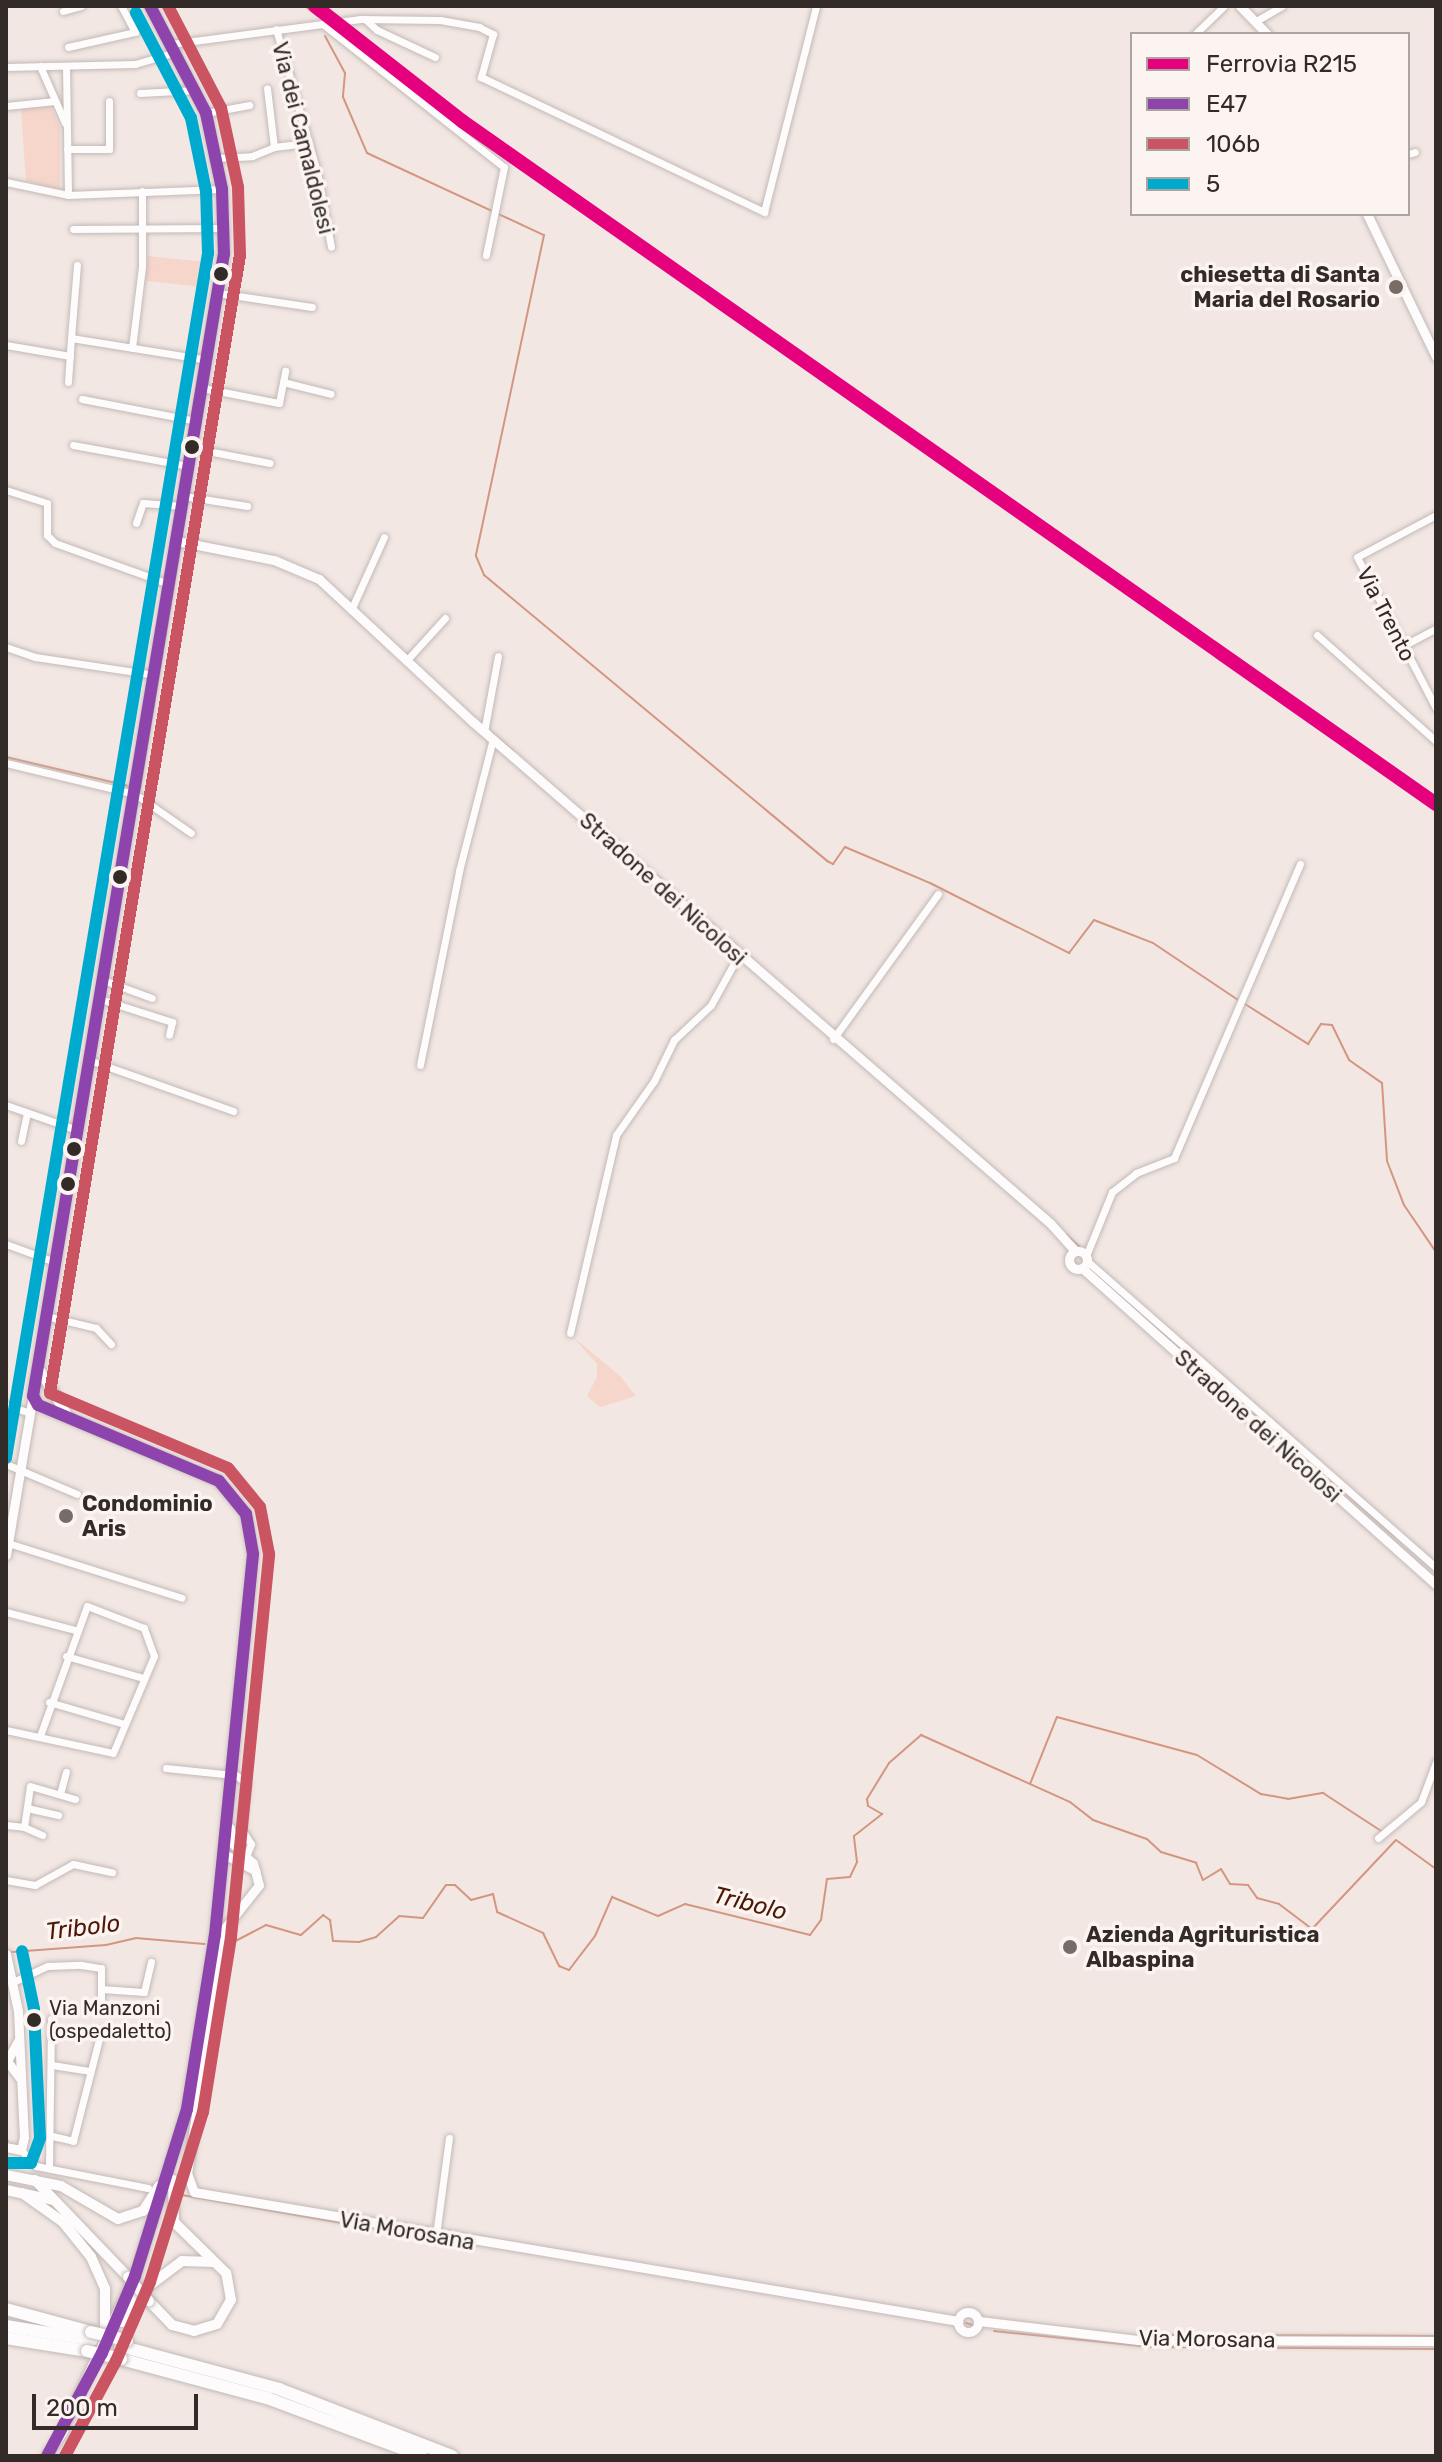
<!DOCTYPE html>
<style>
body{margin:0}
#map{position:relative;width:1442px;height:2462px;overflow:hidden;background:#f2e7e3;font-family:Rubik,sans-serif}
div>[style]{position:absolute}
.green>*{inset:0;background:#f6d5ca;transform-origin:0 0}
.stream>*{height:2px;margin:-1px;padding:0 1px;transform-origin:1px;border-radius:1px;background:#d49680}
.primary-tunnel>*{height:10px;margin-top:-5px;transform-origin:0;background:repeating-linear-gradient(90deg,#ccc1be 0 10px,transparent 0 15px)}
.roads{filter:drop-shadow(0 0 2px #c2b9b6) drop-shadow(0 0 2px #c2b9b6)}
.street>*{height:7px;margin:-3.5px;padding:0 3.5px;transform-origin:3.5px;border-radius:3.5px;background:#fdfbfb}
.secondary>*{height:9px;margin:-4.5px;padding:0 4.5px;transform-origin:4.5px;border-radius:4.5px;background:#fdfbfb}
.secondary>.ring{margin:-4.5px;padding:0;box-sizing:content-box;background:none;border:9px solid #fdfbfb;border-radius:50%}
.primary>*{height:10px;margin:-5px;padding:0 5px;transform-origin:5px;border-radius:5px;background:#fdfbfb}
.highway>*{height:12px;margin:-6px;padding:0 6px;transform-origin:6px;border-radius:6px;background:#fdfbfb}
.bridges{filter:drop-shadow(0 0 2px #c2b9b6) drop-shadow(0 0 2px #c2b9b6)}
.primary-bridge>*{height:10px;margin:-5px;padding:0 5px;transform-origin:5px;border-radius:5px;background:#fdfbfb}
.highway-bridge>*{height:12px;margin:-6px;padding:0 6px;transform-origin:6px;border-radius:6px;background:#fdfbfb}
.bus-1>*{height:12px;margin:-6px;padding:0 6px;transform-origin:6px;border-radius:6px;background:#8e44ad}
.bus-2>*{height:12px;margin:-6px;padding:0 6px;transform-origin:6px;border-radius:6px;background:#ca5462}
.bus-3>*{height:12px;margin:-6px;padding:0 6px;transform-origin:6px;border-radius:6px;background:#00a9ce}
.rail-1>*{height:14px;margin:-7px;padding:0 7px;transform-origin:7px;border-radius:7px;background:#e5007d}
.dots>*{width:22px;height:22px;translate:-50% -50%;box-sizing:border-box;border:4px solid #fcf4f1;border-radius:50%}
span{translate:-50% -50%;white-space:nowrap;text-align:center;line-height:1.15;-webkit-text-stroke:7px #fcf4f1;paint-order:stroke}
.bus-label{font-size:20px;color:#332b28}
.left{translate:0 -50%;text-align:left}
.street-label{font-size:22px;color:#332b28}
.poi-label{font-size:22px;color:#332b28;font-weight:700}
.right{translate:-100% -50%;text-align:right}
.water-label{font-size:24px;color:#4e1904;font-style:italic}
.frame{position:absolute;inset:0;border:8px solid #332b28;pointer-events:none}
.legend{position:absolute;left:1130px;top:32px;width:280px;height:184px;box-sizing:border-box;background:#fcf4f1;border:2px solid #aca4a1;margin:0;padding:10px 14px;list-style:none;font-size:24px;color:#332b28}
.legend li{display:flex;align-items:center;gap:16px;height:40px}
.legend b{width:40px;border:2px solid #aca4a1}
.scale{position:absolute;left:32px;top:2394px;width:166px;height:36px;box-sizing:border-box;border:4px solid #332b28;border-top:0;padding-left:10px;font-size:24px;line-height:28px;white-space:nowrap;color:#332b28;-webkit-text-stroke:6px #fcf4f1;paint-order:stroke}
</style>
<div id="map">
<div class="green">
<i style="clip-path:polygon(50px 106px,60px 127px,60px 190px,26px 181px,21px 109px)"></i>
<i style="left:148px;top:256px;width:53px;height:25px;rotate:6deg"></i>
<i style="clip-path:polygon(572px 1336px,620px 1376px,636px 1396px,600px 1407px,587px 1396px,597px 1377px,597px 1364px)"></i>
</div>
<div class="stream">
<i style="left:305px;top:6px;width:16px;rotate:38deg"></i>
<i style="left:325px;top:36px;width:42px;rotate:61.6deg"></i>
<i style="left:345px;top:73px;width:24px;rotate:95deg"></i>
<i style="left:343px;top:97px;width:61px;rotate:66.8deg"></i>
<i style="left:367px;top:153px;width:195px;rotate:24.9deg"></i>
<i style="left:544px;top:235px;width:328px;rotate:102deg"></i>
<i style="left:476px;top:556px;width:21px;rotate:67deg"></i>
<i style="left:484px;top:575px;width:447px;rotate:39.8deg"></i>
<i style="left:827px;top:861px;width:7px;rotate:27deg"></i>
<i style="left:833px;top:864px;width:21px;rotate:-55deg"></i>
<i style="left:845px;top:847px;width:92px;rotate:23deg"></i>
<i style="left:930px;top:883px;width:156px;rotate:26.7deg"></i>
<i style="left:1069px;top:953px;width:41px;rotate:-52.9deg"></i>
<i style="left:1094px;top:920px;width:63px;rotate:21.3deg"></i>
<i style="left:1153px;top:943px;width:102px;rotate:33.8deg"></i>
<i style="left:491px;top:732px;width:29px;rotate:41deg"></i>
<i style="left:6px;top:757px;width:126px;rotate:13.3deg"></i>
<i style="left:140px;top:789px;width:248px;rotate:-80.5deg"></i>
<i style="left:1245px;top:1004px;width:75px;rotate:32.4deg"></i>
<i style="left:1308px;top:1044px;width:24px;rotate:-57deg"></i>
<i style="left:1321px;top:1024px;width:11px;rotate:5deg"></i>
<i style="left:1332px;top:1025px;width:39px;rotate:64deg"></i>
<i style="left:1349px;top:1060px;width:40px;rotate:34.9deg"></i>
<i style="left:1382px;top:1083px;width:78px;rotate:86.3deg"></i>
<i style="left:1387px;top:1161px;width:47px;rotate:68.9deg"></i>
<i style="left:1404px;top:1205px;width:57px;rotate:55.8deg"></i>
<i style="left:1066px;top:1234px;width:19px;rotate:43deg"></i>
<i style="left:1329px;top:1478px;width:89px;rotate:41.4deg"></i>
<i style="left:1030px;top:1784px;width:72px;rotate:-68.1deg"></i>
<i style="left:1057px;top:1717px;width:145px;rotate:15.2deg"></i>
<i style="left:1197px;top:1755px;width:75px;rotate:31.4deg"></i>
<i style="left:1261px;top:1794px;width:27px;rotate:10deg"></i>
<i style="left:1288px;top:1799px;width:36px;rotate:-10deg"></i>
<i style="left:1323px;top:1793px;width:69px;rotate:33.2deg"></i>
<i style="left:226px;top:1946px;width:45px;rotate:-27.7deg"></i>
<i style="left:266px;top:1925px;width:36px;rotate:16deg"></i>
<i style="left:301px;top:1935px;width:30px;rotate:-42deg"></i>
<i style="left:323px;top:1915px;width:9px;rotate:36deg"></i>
<i style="left:330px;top:1920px;width:21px;rotate:82deg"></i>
<i style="left:333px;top:1941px;width:26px;rotate:2deg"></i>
<i style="left:359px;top:1942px;width:18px;rotate:-16deg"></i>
<i style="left:376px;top:1937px;width:31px;rotate:-42deg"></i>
<i style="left:399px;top:1916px;width:24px;rotate:5deg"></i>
<i style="left:423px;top:1918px;width:40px;rotate:-55.1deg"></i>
<i style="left:446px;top:1885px;width:9px"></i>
<i style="left:455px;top:1885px;width:22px;rotate:43deg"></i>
<i style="left:471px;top:1900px;width:23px;rotate:-15deg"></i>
<i style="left:493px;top:1894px;width:18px;rotate:77deg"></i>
<i style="left:497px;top:1912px;width:51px;rotate:24.5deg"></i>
<i style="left:543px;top:1933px;width:37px;rotate:64deg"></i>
<i style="left:559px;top:1966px;width:11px;rotate:22deg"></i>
<i style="left:569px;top:1970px;width:43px;rotate:-52.6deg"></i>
<i style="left:595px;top:1936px;width:43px;rotate:-66.4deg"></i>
<i style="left:612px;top:1897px;width:50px;rotate:22.4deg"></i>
<i style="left:658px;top:1916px;width:30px;rotate:-24deg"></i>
<i style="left:685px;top:1904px;width:129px;rotate:13.9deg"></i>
<i style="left:810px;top:1935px;width:19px;rotate:-54deg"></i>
<i style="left:821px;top:1920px;width:41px;rotate:-81.7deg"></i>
<i style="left:827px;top:1879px;width:23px;rotate:-5deg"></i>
<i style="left:850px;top:1877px;width:17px;rotate:-65deg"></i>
<i style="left:857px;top:1862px;width:26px;rotate:-97deg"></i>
<i style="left:854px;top:1836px;width:36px;rotate:-38deg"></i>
<i style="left:882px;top:1814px;width:16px;rotate:-150deg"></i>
<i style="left:868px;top:1806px;width:7px;rotate:-98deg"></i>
<i style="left:867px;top:1799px;width:42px;rotate:-58.6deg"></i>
<i style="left:889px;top:1763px;width:43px;rotate:-41.2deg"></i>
<i style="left:921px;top:1735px;width:163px;rotate:24.2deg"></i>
<i style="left:1070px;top:1802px;width:29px;rotate:38deg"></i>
<i style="left:1093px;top:1820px;width:57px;rotate:19.4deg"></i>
<i style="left:1147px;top:1839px;width:19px;rotate:43deg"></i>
<i style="left:1161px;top:1852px;width:37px;rotate:17deg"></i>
<i style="left:1196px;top:1863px;width:18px;rotate:68deg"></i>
<i style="left:1203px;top:1880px;width:21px;rotate:-31deg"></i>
<i style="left:1221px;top:1869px;width:17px;rotate:59deg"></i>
<i style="left:1230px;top:1884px;width:18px;rotate:3deg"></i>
<i style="left:1248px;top:1885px;width:16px;rotate:55deg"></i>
<i style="left:1257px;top:1898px;width:23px;rotate:15deg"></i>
<i style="left:1279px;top:1904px;width:41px;rotate:37.1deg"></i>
<i style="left:1312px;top:1929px;width:122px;rotate:-46.7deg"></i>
<i style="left:1396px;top:1840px;width:49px;rotate:35.9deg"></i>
<i style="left:12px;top:1952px;width:94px;rotate:-4.3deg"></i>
<i style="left:106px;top:1945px;width:31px;rotate:-13deg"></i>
<i style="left:136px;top:1938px;width:69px;rotate:5deg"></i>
<i style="left:6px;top:2140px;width:2px;rotate:27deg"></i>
<i style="left:176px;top:2194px;width:226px;rotate:9.9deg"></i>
<i style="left:966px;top:2323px;width:7px;rotate:16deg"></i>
<i style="left:994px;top:2331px;width:159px;rotate:5.8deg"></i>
<i style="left:1152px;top:2347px;width:284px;rotate:0.4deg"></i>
<i style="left:1165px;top:2335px;width:271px;rotate:0.2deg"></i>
</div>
<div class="primary-tunnel">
<i style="left:104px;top:2360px;width:32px;rotate:-64deg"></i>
</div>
<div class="roads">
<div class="street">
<i style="left:63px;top:11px;width:19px;rotate:-16deg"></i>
<i style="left:365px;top:19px;width:16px;rotate:43deg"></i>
<i style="left:377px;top:30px;width:64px;rotate:25deg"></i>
<i style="left:1256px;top:21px;width:30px;rotate:-30deg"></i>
<i style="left:324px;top:25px;width:229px;rotate:38.3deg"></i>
<i style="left:504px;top:167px;width:90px;rotate:101.6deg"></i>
<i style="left:276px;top:29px;width:149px;rotate:74deg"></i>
<i style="left:317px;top:172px;width:76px;rotate:79.4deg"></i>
<i style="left:1195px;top:34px;width:40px;rotate:-44deg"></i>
<i style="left:171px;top:44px;width:191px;rotate:-7.5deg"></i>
<i style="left:360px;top:19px;width:80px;rotate:0.7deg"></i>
<i style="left:440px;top:20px;width:40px;rotate:10deg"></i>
<i style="left:479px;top:27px;width:16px;rotate:27deg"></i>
<i style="left:493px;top:34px;width:45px;rotate:105.6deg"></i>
<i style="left:481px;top:77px;width:314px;rotate:25.5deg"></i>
<i style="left:764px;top:212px;width:212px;rotate:-75.8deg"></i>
<i style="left:68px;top:47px;width:69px;rotate:-12.6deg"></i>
<i style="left:135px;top:32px;width:30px;rotate:-118deg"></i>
<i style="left:40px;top:66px;width:62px;rotate:66.3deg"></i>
<i style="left:66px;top:66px;width:129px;rotate:89.1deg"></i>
<i style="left:6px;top:67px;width:129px;rotate:-1.3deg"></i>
<i style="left:135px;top:64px;width:43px;rotate:-16.3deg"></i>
<i style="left:140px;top:93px;width:56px;rotate:-3.1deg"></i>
<i style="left:6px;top:106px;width:49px;rotate:-5.8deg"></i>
<i style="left:206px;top:113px;width:44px;rotate:-10.5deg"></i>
<i style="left:274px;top:147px;width:35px;rotate:-7deg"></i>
<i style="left:67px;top:149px;width:42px"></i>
<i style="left:109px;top:149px;width:48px;rotate:-90deg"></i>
<i style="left:1408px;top:154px;width:7px;rotate:-16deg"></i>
<i style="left:217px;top:158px;width:35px;rotate:-3deg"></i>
<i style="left:252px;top:156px;width:24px;rotate:-22deg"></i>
<i style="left:274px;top:147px;width:59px;rotate:-96.8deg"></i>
<i style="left:6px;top:182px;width:63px;rotate:11.8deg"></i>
<i style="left:68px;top:195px;width:154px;rotate:-2.2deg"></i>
<i style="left:73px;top:229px;width:152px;rotate:-0.4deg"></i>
<i style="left:77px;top:265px;width:73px;rotate:94.7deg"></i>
<i style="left:71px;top:338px;width:139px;rotate:9.1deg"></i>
<i style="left:218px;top:293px;width:95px;rotate:8.5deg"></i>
<i style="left:6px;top:345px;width:65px;rotate:9.8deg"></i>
<i style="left:132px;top:348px;width:83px;rotate:-83deg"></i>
<i style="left:142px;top:266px;width:75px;rotate:-90deg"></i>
<i style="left:68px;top:382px;width:44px;rotate:-86.1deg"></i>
<i style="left:283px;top:382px;width:49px;rotate:14deg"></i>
<i style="left:203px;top:388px;width:77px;rotate:11.2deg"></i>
<i style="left:279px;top:403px;width:33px;rotate:-79deg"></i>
<i style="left:82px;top:399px;width:116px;rotate:10.9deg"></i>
<i style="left:73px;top:445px;width:118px;rotate:10.3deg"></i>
<i style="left:192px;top:448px;width:79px;rotate:10.9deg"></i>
<i style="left:6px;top:490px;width:43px;rotate:17.6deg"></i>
<i style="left:47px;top:503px;width:32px;rotate:90deg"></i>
<i style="left:47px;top:535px;width:11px;rotate:45deg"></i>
<i style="left:55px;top:543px;width:121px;rotate:19.8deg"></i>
<i style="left:184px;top:496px;width:64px;rotate:9deg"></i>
<i style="left:1436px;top:515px;width:89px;rotate:152deg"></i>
<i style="left:1357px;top:557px;width:170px;rotate:62.4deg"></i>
<i style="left:136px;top:523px;width:21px;rotate:-71deg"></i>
<i style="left:143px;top:503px;width:40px;rotate:4.3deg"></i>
<i style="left:351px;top:610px;width:80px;rotate:-65.7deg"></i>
<i style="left:1317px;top:635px;width:159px;rotate:41.7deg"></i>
<i style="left:6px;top:647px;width:31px;rotate:19deg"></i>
<i style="left:35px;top:657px;width:121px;rotate:8.5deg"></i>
<i style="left:1401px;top:647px;width:40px;rotate:-28deg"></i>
<i style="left:406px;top:661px;width:58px;rotate:-47.8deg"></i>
<i style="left:484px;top:732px;width:77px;rotate:-79.6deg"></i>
<i style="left:6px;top:763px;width:133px;rotate:13.5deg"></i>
<i style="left:135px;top:794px;width:68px;rotate:34.9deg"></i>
<i style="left:103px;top:980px;width:52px;rotate:20.2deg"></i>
<i style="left:100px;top:999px;width:76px;rotate:17.7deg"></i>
<i style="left:172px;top:1022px;width:13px;rotate:103deg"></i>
<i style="left:833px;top:1039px;width:179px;rotate:-54.1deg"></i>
<i style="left:89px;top:1060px;width:153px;rotate:19.5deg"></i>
<i style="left:420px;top:1065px;width:198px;rotate:-78.6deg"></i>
<i style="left:459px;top:871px;width:136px;rotate:-75.6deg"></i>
<i style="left:6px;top:1105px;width:75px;rotate:19.4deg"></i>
<i style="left:21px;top:1141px;width:29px;rotate:-78deg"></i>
<i style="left:6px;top:1244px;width:52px;rotate:20.2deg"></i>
<i style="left:1086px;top:1256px;width:69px;rotate:-67.9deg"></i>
<i style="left:1112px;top:1192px;width:31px;rotate:-38deg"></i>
<i style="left:1136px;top:1173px;width:41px;rotate:-21.5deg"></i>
<i style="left:1174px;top:1158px;width:320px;rotate:-66.8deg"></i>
<i style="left:1087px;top:1261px;width:465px;rotate:41.3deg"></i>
<i style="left:46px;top:1316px;width:51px;rotate:13.5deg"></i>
<i style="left:96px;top:1328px;width:22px;rotate:47deg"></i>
<i style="left:570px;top:1333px;width:203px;rotate:-76.9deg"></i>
<i style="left:616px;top:1135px;width:66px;rotate:-54.9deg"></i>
<i style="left:654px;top:1081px;width:46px;rotate:-64deg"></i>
<i style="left:674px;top:1040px;width:51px;rotate:-43.4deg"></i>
<i style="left:711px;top:1005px;width:56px;rotate:-61.1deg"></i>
<i style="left:6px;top:1405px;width:25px;rotate:18deg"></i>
<i style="left:6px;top:1464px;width:77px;rotate:22.9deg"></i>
<i style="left:8px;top:1543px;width:182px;rotate:17.5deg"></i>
<i style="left:6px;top:1612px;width:71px;rotate:14.6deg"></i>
<i style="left:66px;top:1656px;width:80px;rotate:15.9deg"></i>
<i style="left:49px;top:1702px;width:78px;rotate:16.3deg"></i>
<i style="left:6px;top:1730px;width:109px;rotate:12.1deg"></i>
<i style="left:113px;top:1753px;width:105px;rotate:-67.1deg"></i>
<i style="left:154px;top:1656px;width:30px;rotate:-110deg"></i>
<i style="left:144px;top:1628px;width:61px;rotate:-158.9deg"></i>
<i style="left:87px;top:1606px;width:138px;rotate:109.9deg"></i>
<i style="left:166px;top:1768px;width:58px;rotate:5.9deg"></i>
<i style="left:236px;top:1775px;width:13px;rotate:39deg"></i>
<i style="left:246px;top:1783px;width:45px;rotate:96.3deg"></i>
<i style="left:241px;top:1828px;width:19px;rotate:58deg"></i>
<i style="left:251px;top:1844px;width:16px;rotate:112deg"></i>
<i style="left:60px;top:1794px;width:23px;rotate:-75deg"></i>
<i style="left:27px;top:1808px;width:32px;rotate:13deg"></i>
<i style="left:6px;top:1825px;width:18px;rotate:6deg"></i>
<i style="left:24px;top:1827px;width:41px;rotate:-81.7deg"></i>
<i style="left:30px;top:1786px;width:47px;rotate:16.1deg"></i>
<i style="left:24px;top:1827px;width:20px;rotate:24deg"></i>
<i style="left:1378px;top:1838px;width:56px;rotate:-39.9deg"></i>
<i style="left:1421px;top:1802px;width:43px;rotate:-69.4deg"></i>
<i style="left:6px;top:1880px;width:29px;rotate:10deg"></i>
<i style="left:35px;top:1885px;width:43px;rotate:-28.9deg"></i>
<i style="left:73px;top:1864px;width:40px;rotate:12deg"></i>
<i style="left:13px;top:1982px;width:38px;rotate:-25deg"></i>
<i style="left:48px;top:1966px;width:33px;rotate:-2deg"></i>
<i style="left:81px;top:1965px;width:20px;rotate:9deg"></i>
<i style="left:101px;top:1968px;width:21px;rotate:90deg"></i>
<i style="left:101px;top:1989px;width:43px;rotate:4deg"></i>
<i style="left:144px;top:1992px;width:31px;rotate:-77deg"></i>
<i style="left:101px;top:2009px;width:20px;rotate:-90deg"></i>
<i style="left:52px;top:2065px;width:39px;rotate:9deg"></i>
<i style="left:52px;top:2136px;width:22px;rotate:13deg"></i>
<i style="left:73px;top:2141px;width:114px;rotate:-75.7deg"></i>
<i style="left:21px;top:2150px;width:22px;rotate:47deg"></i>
<i style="left:36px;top:2166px;width:114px;rotate:11.1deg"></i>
<i style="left:49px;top:2168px;width:149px;rotate:-89.2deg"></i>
<i style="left:436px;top:2235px;width:98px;rotate:-82.4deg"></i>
</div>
<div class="secondary">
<i style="left:1240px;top:6px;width:39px;rotate:46deg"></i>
<i style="left:1367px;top:214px;width:159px;rotate:64.2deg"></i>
<i style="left:177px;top:541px;width:99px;rotate:11.1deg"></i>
<i style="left:274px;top:560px;width:49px;rotate:22.9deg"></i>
<i style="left:319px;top:579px;width:210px;rotate:42.9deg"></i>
<i style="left:473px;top:722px;width:764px;rotate:40.97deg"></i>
<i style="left:1050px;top:1223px;width:38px;rotate:48deg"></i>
<i class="ring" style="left:1069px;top:1251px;width:9px;height:9px"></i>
<i style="left:1082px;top:1268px;width:475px;rotate:41.8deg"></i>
<i style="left:6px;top:1555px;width:161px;rotate:-80.4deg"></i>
<i style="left:230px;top:1828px;width:16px;rotate:79deg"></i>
<i style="left:233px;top:1844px;width:28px;rotate:44deg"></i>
<i style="left:253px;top:1863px;width:23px;rotate:75deg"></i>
<i style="left:259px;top:1885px;width:56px;rotate:128.5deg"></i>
<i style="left:224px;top:1929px;width:247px;rotate:98.6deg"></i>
<i style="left:187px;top:2173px;width:20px;rotate:70deg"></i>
<i style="left:194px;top:2192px;width:775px;rotate:9.58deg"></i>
<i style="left:222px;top:1853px;width:38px;rotate:28deg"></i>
<i style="left:6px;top:1954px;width:58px;rotate:78.1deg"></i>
<i style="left:18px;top:2011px;width:126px;rotate:87.3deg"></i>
<i style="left:24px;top:2137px;width:13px;rotate:103deg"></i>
<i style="left:21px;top:2150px;width:15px;rotate:-169deg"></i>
<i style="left:18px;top:2041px;width:23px;rotate:119deg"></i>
<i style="left:7px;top:2061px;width:21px;rotate:53deg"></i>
<i class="ring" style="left:958px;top:2312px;width:11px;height:11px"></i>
<i style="left:979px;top:2321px;width:160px;rotate:6.8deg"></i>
<i style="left:1138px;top:2340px;width:298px;rotate:0.2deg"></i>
</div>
<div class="primary">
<i style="left:39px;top:1369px;width:52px;rotate:58.5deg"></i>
<i style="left:6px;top:2175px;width:56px;rotate:11.3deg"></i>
<i style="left:61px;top:2186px;width:66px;rotate:30.1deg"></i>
<i style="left:118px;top:2219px;width:26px;rotate:-18deg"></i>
<i style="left:143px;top:2211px;width:30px;rotate:-57deg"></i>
<i style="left:35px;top:2180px;width:134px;rotate:46.2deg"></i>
<i style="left:6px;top:2190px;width:49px;rotate:11.8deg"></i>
<i style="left:22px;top:2193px;width:50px;rotate:35.3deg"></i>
<i style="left:63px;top:2222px;width:45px;rotate:51.3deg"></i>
<i style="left:91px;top:2257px;width:35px;rotate:66deg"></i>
<i style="left:105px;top:2289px;width:41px;rotate:90deg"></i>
<i style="left:145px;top:2289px;width:46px;rotate:-37.1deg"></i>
<i style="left:182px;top:2261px;width:32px;rotate:2deg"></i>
<i style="left:149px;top:2301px;width:33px;rotate:46deg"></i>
<i style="left:172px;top:2325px;width:23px;rotate:15deg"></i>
<i style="left:194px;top:2331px;width:24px;rotate:-17deg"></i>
<i style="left:217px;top:2324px;width:28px;rotate:-60deg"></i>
<i style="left:231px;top:2300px;width:27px;rotate:-100deg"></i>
<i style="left:226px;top:2273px;width:73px;rotate:-135.6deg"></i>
<i style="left:174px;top:2222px;width:42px;rotate:-91.4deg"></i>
<i style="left:122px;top:2322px;width:31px;rotate:-57deg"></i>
<i style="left:60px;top:2436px;width:177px;rotate:-64.9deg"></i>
<i style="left:135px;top:2276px;width:175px;rotate:-72.7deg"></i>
<i style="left:187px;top:2109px;width:176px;rotate:-80.9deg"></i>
<i style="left:215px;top:1935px;width:383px;rotate:-84.3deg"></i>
<i style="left:253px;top:1554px;width:41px;rotate:-99.9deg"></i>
<i style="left:246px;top:1514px;width:43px;rotate:-129.3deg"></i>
<i style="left:219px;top:1481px;width:196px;rotate:-157.2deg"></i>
<i style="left:38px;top:1405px;width:10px;rotate:-119deg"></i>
<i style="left:33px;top:1396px;width:1158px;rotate:-80.51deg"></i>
<i style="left:224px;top:254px;width:65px;rotate:-91.8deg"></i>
<i style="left:222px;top:189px;width:78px;rotate:-101.9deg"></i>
<i style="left:206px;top:113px;width:121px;rotate:-117.6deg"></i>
<i style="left:47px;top:2456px;width:30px;rotate:-57deg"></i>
</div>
<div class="highway">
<i style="left:6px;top:2309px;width:88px;rotate:15.1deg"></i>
<i style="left:6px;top:2326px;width:87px;rotate:9.2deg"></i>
<i style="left:6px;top:2338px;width:82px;rotate:9.1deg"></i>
<i style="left:120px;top:2346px;width:165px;rotate:15.1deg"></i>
<i style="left:279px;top:2389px;width:186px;rotate:21.2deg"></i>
<i style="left:121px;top:2359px;width:151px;rotate:15deg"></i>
<i style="left:267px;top:2398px;width:165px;rotate:20.5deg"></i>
</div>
</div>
<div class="bridges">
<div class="primary-bridge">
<i style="left:128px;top:2277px;width:32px;rotate:49deg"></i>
</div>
<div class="highway-bridge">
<i style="left:91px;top:2332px;width:37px;rotate:13deg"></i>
<i style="left:87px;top:2351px;width:35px;rotate:13deg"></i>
</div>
</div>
<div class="bus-1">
<i style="left:47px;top:2456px;width:117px;rotate:-61.9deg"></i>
<i style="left:102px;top:2353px;width:84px;rotate:-66.8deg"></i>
<i style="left:135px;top:2276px;width:175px;rotate:-72.7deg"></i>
<i style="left:187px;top:2109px;width:176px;rotate:-80.9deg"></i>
<i style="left:215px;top:1935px;width:383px;rotate:-84.3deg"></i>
<i style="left:253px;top:1554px;width:41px;rotate:-99.9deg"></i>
<i style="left:246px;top:1514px;width:43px;rotate:-129.3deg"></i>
<i style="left:219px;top:1481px;width:196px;rotate:-157.2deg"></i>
<i style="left:38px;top:1405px;width:10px;rotate:-119deg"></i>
<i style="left:33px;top:1396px;width:1158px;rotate:-80.51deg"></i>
<i style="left:224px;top:254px;width:65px;rotate:-91.8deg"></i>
<i style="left:222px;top:189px;width:78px;rotate:-101.9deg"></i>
<i style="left:206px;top:113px;width:121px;rotate:-117.6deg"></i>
</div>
<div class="bus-2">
<i style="left:65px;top:2456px;width:108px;rotate:-61.8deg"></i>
<i style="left:116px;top:2361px;width:86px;rotate:-66.7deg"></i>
<i style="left:150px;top:2282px;width:178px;rotate:-72.7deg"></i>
<i style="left:203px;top:2112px;width:177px;rotate:-80.9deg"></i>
<i style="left:231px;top:1937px;width:385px;rotate:-84.3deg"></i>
<i style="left:269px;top:1554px;width:48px;rotate:-100.8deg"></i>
<i style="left:260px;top:1507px;width:50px;rotate:-129.4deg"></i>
<i style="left:228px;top:1468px;width:193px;rotate:-157.2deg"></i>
<i style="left:50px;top:1393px;width:1154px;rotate:-80.52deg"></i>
<i style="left:240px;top:255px;width:68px;rotate:-91.7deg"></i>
<i style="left:238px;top:187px;width:81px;rotate:-102.1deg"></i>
<i style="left:221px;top:108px;width:115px;rotate:-117.5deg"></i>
</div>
<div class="bus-3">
<i style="left:6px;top:1458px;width:1222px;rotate:-80.48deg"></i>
<i style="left:208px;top:253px;width:62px;rotate:-91.8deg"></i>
<i style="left:206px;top:191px;width:75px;rotate:-101.6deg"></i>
<i style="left:191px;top:118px;width:119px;rotate:-117.6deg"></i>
<i style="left:6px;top:2163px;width:25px"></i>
<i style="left:31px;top:2163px;width:27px;rotate:-70deg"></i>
<i style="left:40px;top:2138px;width:129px;rotate:-92.7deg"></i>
<i style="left:34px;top:2009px;width:59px;rotate:-101.7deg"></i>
</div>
<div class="rail-1">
<i style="left:315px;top:6px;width:187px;rotate:38deg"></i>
<i style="left:462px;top:121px;width:1190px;rotate:35.04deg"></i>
</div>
<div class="dots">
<i style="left:221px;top:274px;background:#332b28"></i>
<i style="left:1396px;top:287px;background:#766d69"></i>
<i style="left:192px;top:447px;background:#332b28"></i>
<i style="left:120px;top:877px;background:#332b28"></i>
<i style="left:74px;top:1149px;background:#332b28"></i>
<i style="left:68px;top:1184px;background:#332b28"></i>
<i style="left:66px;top:1516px;background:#766d69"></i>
<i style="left:1070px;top:1947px;background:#766d69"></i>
<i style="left:34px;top:2020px;background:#332b28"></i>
</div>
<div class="bus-label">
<span class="left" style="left:49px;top:2020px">Via Manzoni<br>(ospedaletto)</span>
</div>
<div class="street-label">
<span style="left:303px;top:138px;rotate:76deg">Via dei Camaldolesi</span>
<span style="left:1386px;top:614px;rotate:63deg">Via Trento</span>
<span style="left:663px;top:889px;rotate:42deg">Stradone dei Nicolosi</span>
<span style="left:1258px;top:1426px;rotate:42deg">Stradone dei Nicolosi</span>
<span style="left:407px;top:2231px;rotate:10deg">Via Morosana</span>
<span style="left:1207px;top:2339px;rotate:1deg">Via Morosana</span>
</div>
<div class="poi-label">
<span class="right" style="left:1380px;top:287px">chiesetta di Santa<br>Maria del Rosario</span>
<span class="left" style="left:82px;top:1516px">Condominio<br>Aris</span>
<span class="left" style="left:1086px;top:1947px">Azienda Agrituristica<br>Albaspina</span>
</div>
<div class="water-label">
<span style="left:750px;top:1904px;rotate:14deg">Tribolo</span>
<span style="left:83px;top:1928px;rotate:-7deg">Tribolo</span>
</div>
<div class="frame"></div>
<ul class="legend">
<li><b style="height:10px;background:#e5007d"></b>Ferrovia R215</li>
<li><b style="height:10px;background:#8e44ad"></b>E47</li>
<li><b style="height:10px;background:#ca5462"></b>106b</li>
<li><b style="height:10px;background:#00a9ce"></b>5</li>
</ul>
<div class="scale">200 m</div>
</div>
